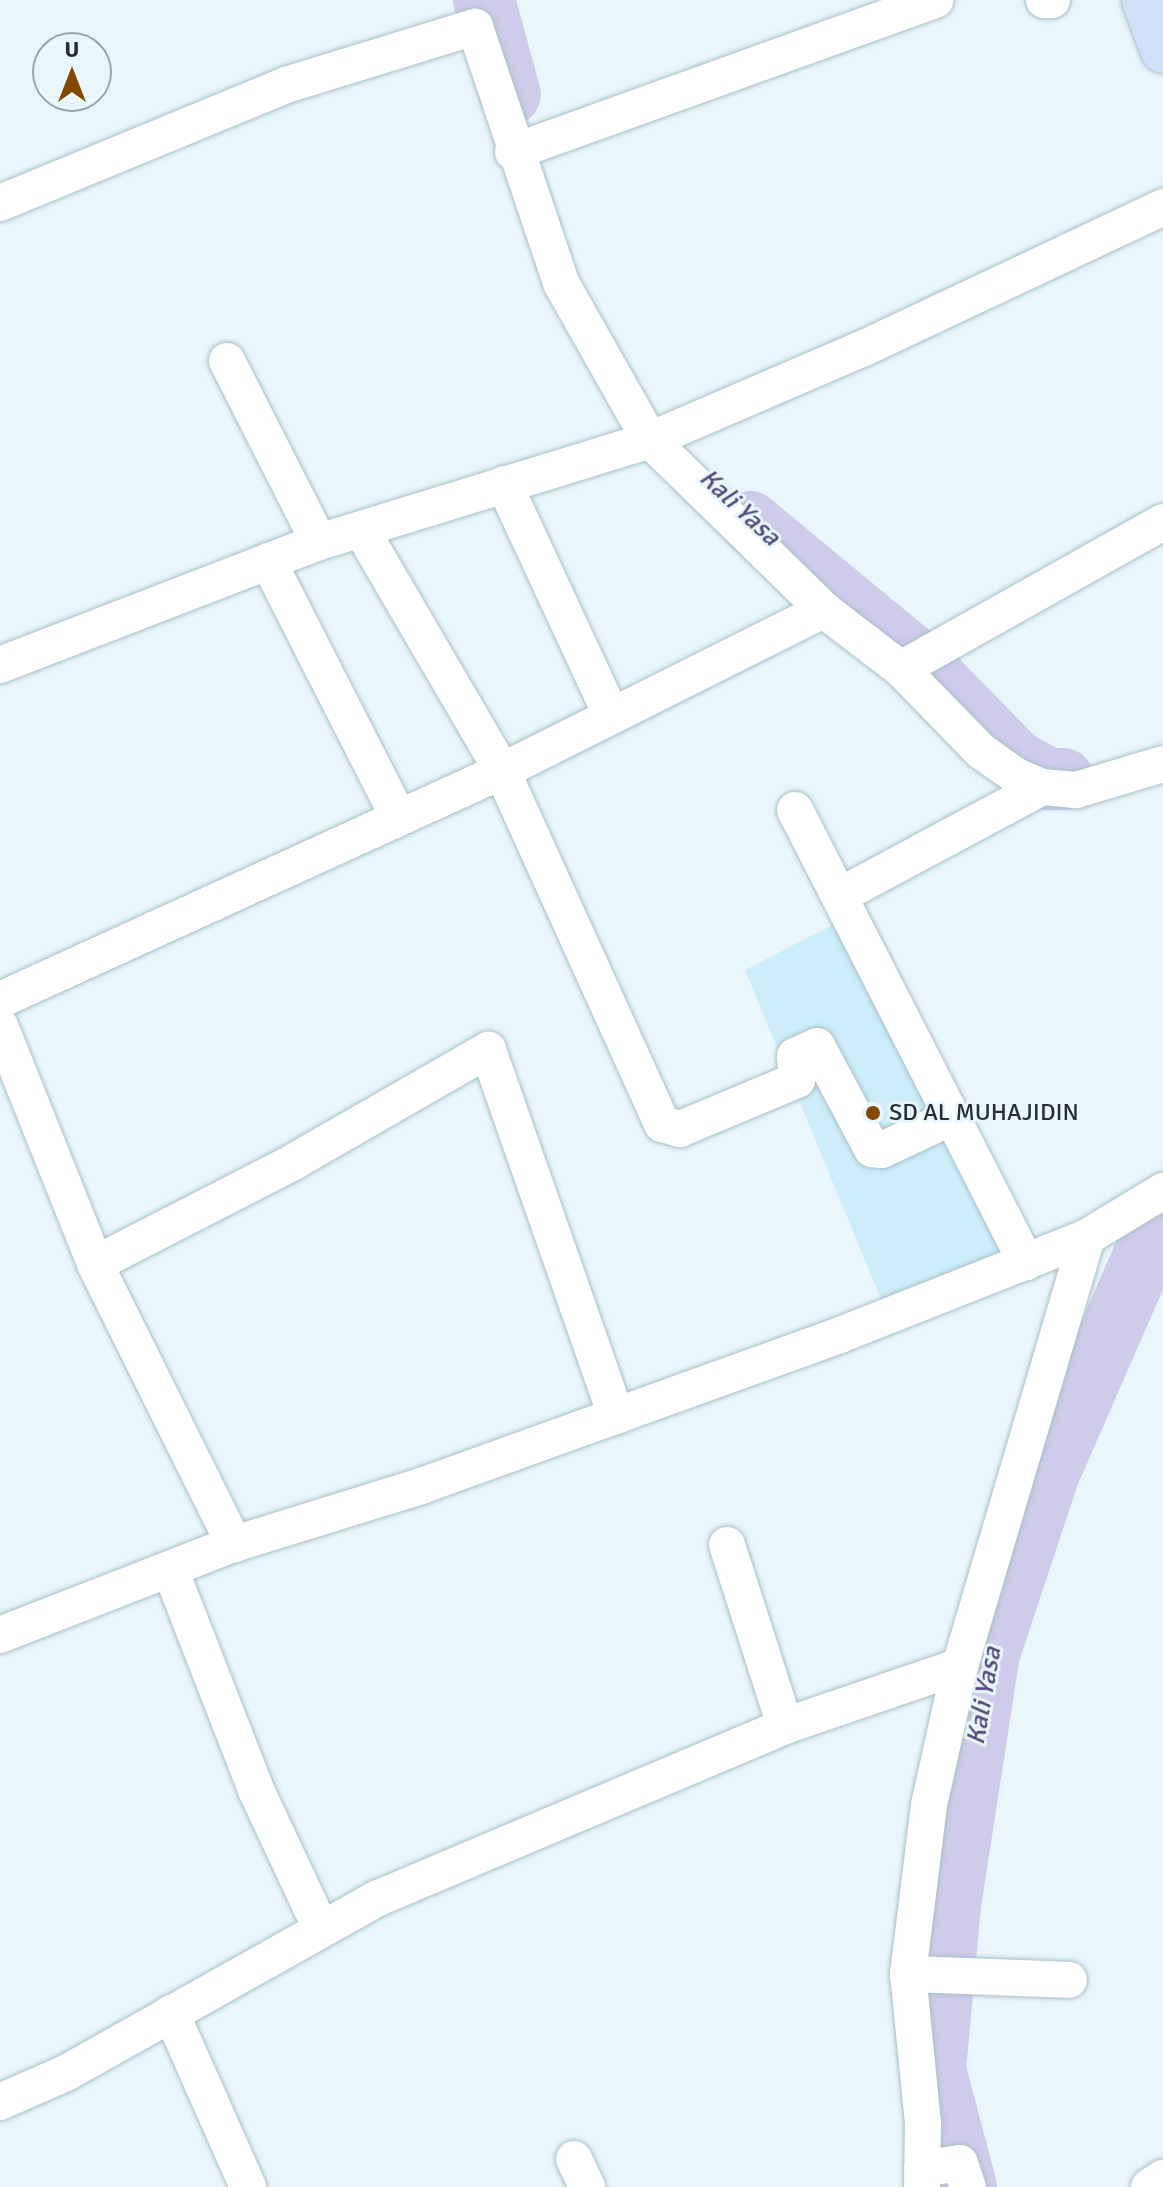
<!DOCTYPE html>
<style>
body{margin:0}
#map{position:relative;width:1163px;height:2187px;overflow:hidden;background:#e9f7fc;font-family:Signika,sans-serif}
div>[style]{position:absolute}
.built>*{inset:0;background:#cdedfa}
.river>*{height:62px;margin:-31px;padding:0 31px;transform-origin:31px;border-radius:31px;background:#cfcbeb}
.roads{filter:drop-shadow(0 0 2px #a9bfc8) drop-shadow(0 0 2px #a9bfc8)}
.street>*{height:36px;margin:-18px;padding:0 18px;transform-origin:18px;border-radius:18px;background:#fff}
.secondary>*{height:44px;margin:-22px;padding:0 22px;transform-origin:22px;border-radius:22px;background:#cfe0f8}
.dots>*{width:22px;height:22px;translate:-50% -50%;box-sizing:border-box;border:4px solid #e9f7fc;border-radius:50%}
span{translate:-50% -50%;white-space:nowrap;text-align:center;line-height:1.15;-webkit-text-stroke:6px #e9f7fc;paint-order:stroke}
.poi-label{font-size:24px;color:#262f32}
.left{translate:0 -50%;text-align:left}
.water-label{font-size:26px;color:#534b79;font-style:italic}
.north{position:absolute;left:32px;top:32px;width:80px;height:80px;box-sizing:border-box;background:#e9f7fc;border:2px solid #9ba7ab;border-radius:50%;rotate:0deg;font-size:22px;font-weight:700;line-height:32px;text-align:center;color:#262f32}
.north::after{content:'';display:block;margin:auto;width:28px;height:36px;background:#844800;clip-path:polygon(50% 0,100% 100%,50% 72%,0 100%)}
</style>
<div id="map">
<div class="built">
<i style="clip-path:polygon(836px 923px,1020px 1257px,888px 1316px,745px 970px)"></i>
</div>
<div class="river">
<i style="left:484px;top:0;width:98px;rotate:74.7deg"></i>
<i style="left:750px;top:522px;width:219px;rotate:39.6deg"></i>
<i style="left:919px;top:662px;width:139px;rotate:45.6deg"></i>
<i style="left:1016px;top:761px;width:38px;rotate:29deg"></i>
<i style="left:1049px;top:779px;width:14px"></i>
<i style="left:966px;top:2187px;width:121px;rotate:-104.8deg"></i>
<i style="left:935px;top:2070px;width:166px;rotate:-84.8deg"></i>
<i style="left:950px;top:1905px;width:254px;rotate:-81.2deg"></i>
<i style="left:989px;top:1654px;width:191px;rotate:-71.7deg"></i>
<i style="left:1049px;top:1473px;width:248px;rotate:-66.4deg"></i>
<i style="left:1148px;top:1246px;width:19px;rotate:-36deg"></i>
</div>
<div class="roads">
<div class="street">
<i style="left:1044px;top:0;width:8px"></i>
<i style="left:513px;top:152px;width:449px;rotate:-19.8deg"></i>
<i style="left:0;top:203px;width:309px;rotate:-22.4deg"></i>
<i style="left:286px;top:85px;width:198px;rotate:-17.1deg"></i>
<i style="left:475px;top:27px;width:270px;rotate:71.4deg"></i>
<i style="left:561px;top:283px;width:180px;rotate:60.5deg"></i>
<i style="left:650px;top:440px;width:243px;rotate:44.3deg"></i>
<i style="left:824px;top:610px;width:97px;rotate:37.5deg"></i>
<i style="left:901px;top:669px;width:115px;rotate:45.7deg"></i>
<i style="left:981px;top:751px;width:43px;rotate:35.5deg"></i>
<i style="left:1016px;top:776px;width:28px;rotate:23deg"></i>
<i style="left:1042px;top:787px;width:34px;rotate:5deg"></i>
<i style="left:1076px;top:790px;width:91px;rotate:-16.6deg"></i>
<i style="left:227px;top:361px;width:203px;rotate:63.1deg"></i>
<i style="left:504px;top:484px;width:255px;rotate:65.1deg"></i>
<i style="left:362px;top:531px;width:278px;rotate:59.7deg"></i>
<i style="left:502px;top:771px;width:388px;rotate:65.6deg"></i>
<i style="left:662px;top:1124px;width:19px;rotate:16deg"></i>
<i style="left:680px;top:1129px;width:127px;rotate:-22.7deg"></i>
<i style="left:797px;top:1080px;width:24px;rotate:-95deg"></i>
<i style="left:795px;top:1056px;width:24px;rotate:-24deg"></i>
<i style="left:817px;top:1046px;width:117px;rotate:61.9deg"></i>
<i style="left:872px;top:1149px;width:10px;rotate:6deg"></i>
<i style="left:882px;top:1150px;width:77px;rotate:-25.2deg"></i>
<i style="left:268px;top:561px;width:288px;rotate:63deg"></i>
<i style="left:0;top:665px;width:342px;rotate:-21.1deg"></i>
<i style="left:319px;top:542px;width:346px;rotate:-17.1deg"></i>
<i style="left:650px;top:440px;width:233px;rotate:-23.3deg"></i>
<i style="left:864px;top:348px;width:331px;rotate:-25.2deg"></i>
<i style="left:901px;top:669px;width:300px;rotate:-29.3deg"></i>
<i style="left:795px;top:810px;width:508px;rotate:62.93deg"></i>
<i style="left:839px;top:896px;width:230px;rotate:-28.2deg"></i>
<i style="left:0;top:1000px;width:552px;rotate:-24.52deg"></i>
<i style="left:502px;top:771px;width:360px;rotate:-26.6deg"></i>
<i style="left:0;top:1026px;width:256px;rotate:68.2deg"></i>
<i style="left:95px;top:1264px;width:313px;rotate:63.6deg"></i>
<i style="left:95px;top:1264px;width:225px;rotate:-27.2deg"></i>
<i style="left:295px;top:1161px;width:223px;rotate:-29.9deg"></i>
<i style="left:488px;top:1050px;width:388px;rotate:70.7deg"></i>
<i style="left:727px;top:1545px;width:190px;rotate:72.2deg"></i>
<i style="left:170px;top:1569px;width:237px;rotate:68.7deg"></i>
<i style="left:256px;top:1790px;width:153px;rotate:64.9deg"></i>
<i style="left:0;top:1635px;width:251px;rotate:-21.3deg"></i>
<i style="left:234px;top:1544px;width:196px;rotate:-17.2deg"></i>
<i style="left:421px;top:1486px;width:445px;rotate:-19.8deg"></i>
<i style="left:840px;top:1335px;width:266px;rotate:-21.6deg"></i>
<i style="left:1087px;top:1237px;width:89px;rotate:-31.2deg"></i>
<i style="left:908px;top:1974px;width:161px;rotate:2.1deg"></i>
<i style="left:171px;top:2013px;width:190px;rotate:66.1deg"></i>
<i style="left:0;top:2102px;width:72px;rotate:-23.7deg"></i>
<i style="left:66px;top:2073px;width:355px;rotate:-29.3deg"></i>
<i style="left:376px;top:1899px;width:444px;rotate:-22.9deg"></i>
<i style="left:785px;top:1726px;width:185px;rotate:-18.9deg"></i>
<i style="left:574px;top:2159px;width:31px;rotate:65deg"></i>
<i style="left:922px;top:2169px;width:38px;rotate:-9deg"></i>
<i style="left:960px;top:2163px;width:25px;rotate:72deg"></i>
<i style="left:922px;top:2187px;width:64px;rotate:-89.1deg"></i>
<i style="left:923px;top:2123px;width:150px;rotate:-95.7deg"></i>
<i style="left:908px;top:1974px;width:170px;rotate:-82.9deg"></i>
<i style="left:929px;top:1805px;width:142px;rotate:-77.4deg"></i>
<i style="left:960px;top:1666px;width:447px;rotate:-73.5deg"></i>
<i style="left:1149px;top:2187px;width:17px;rotate:-33deg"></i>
</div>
<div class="secondary">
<i style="left:1144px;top:0;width:54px;rotate:69.6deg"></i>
</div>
</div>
<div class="dots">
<i style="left:873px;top:1113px;background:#844800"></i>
</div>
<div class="poi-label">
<span class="left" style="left:889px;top:1113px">SD AL MUHAJIDIN</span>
</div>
<div class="water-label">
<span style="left:739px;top:508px;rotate:43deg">Kali Yasa</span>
<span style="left:985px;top:1696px;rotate:-80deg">Kali Yasa</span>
</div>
<div class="north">U</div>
</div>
